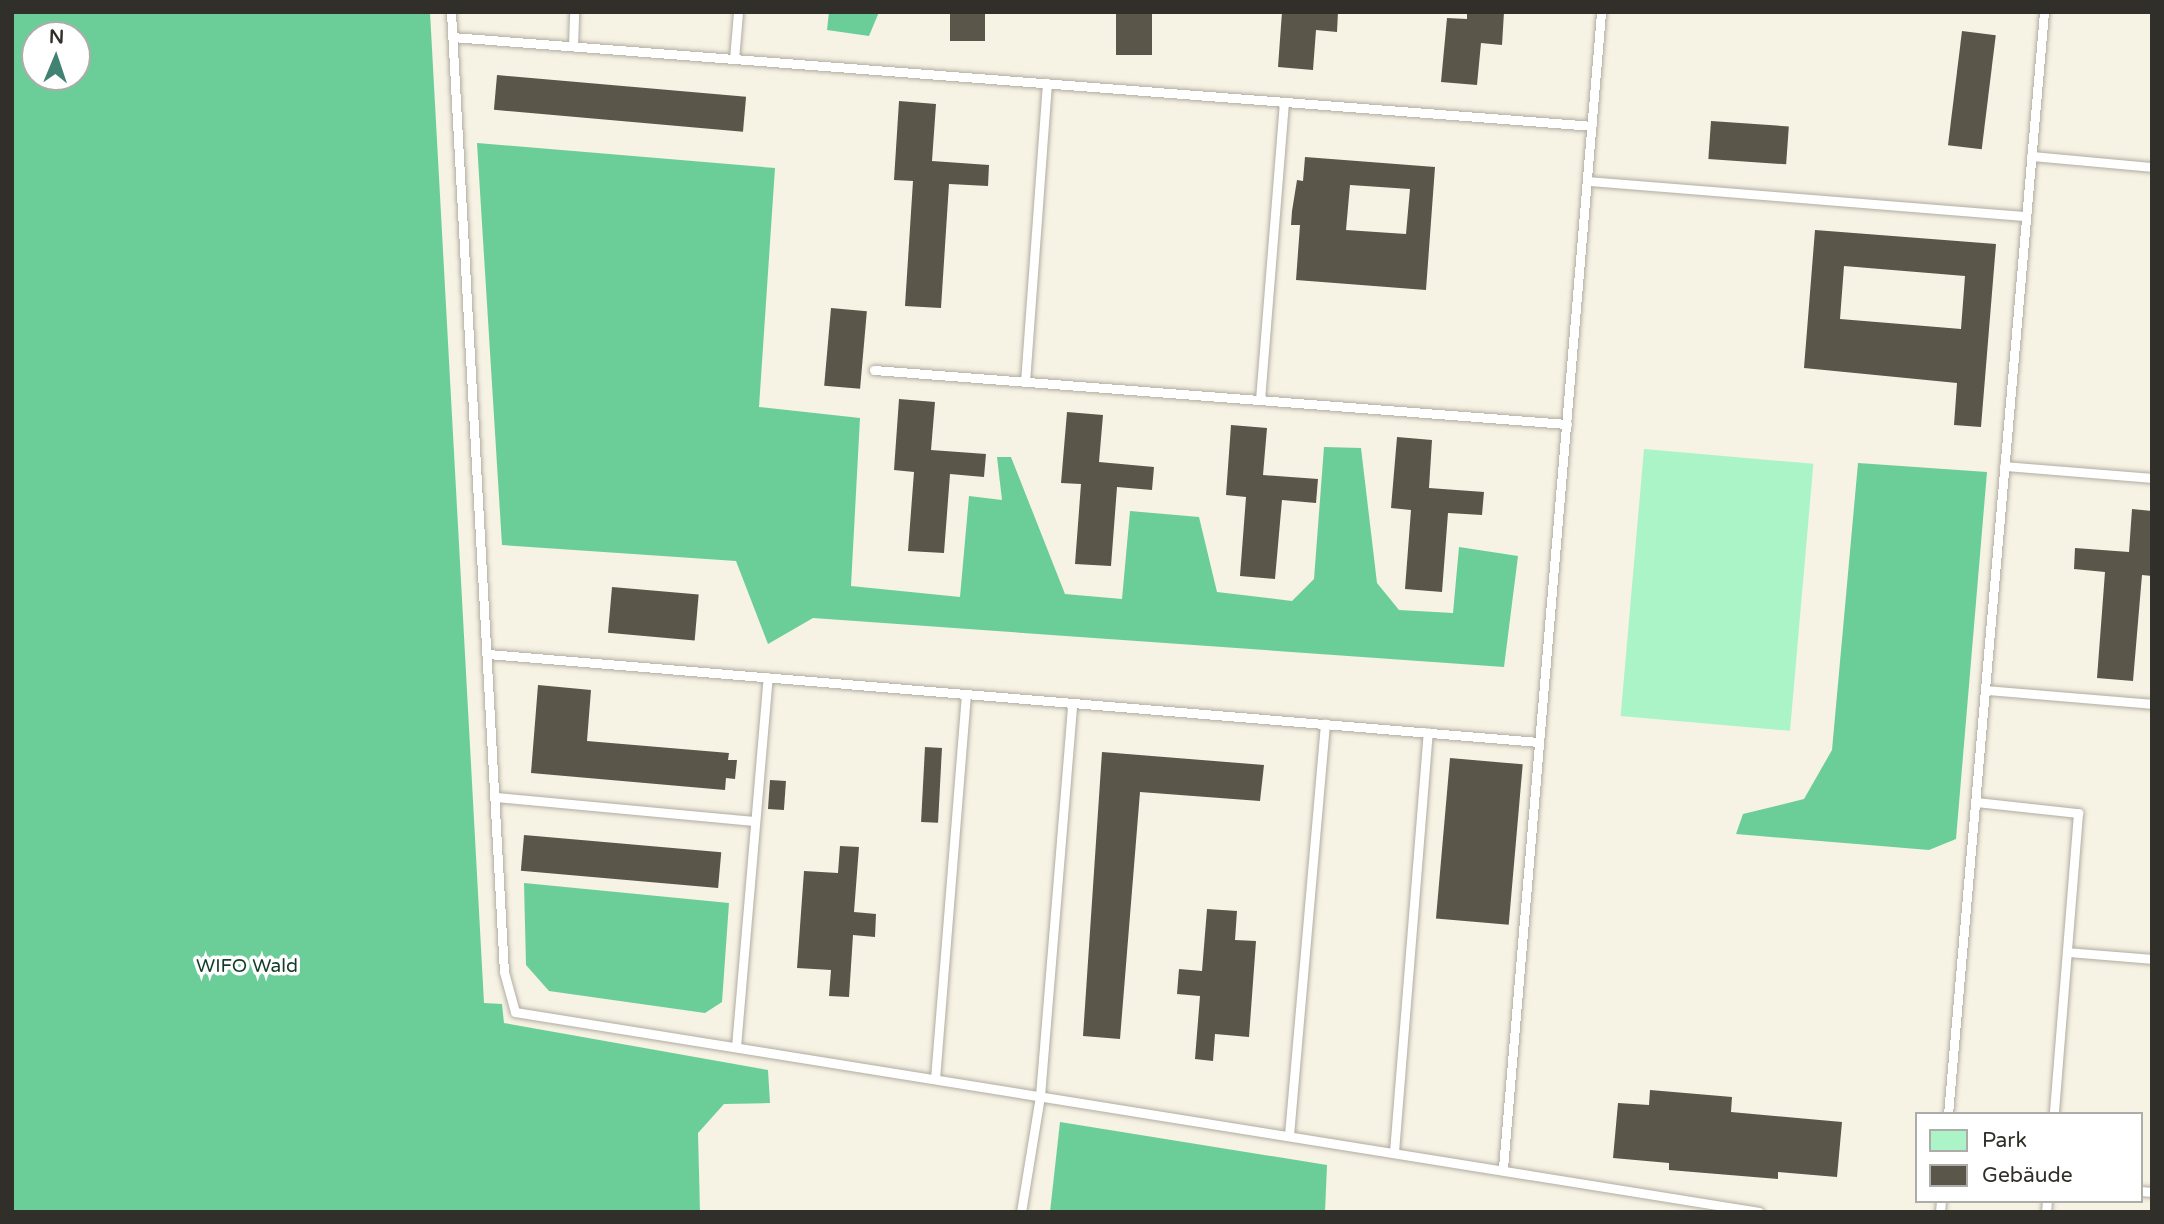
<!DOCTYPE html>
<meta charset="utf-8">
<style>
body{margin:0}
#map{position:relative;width:2164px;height:1224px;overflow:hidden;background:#f6f2e4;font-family:"Varela Round",sans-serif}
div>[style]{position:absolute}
.green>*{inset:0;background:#aaf4c8;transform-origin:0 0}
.forest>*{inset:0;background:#6bce98}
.building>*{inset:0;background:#5a564a;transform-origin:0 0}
.roads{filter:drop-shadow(0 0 2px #b0ac9f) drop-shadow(0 0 2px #b0ac9f)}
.service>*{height:9px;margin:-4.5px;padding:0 4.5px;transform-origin:4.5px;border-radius:4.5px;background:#fff}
span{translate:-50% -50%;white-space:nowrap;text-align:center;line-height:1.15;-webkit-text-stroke:7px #fff;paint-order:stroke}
.park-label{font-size:19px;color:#123d27}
.frame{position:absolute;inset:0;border:14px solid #312f29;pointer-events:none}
.legend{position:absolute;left:1915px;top:1112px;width:228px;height:91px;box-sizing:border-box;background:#fff;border:2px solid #adaca9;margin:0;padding:9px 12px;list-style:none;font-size:21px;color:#312f29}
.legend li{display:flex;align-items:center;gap:14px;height:35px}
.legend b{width:35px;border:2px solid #adaca9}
.north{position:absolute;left:21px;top:21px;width:70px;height:70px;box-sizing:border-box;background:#fff;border:2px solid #adaca9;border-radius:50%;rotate:2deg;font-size:19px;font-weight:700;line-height:28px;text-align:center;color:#312f29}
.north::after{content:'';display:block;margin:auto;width:24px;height:32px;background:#418272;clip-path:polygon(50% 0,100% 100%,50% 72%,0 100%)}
</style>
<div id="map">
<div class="green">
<i style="left:1644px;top:449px;width:170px;height:268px;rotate:5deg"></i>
</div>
<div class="forest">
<i style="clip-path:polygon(evenodd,12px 12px,430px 12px,484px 1003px,502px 1004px,504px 1023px,768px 1070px,770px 1103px,724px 1104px,698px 1133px,700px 1212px,12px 1212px,12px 12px,77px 35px,77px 77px,35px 77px,35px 35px,77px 35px)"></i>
<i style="clip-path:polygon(829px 12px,879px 12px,869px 36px,827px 30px)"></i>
<i style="clip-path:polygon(477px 143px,775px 168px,759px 407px,860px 418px,851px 586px,960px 597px,969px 496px,1002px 500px,997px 457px,1011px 457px,1065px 594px,1122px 599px,1130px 511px,1199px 517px,1217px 592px,1292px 601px,1314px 579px,1324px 447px,1361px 448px,1377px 583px,1399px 610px,1453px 613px,1459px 547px,1518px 556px,1504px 667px,813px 618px,768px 644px,736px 561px,502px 545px)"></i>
<i style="clip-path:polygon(1858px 463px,1987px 472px,1956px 839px,1929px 850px,1736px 834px,1743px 814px,1804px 799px,1832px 750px)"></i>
<i style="clip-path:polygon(524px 883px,729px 903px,722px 1002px,705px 1013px,549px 991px,526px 965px)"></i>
<i style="clip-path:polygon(1060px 1122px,1327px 1165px,1325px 1212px,1050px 1212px)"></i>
</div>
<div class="building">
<i style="left:950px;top:12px;width:35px;height:29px"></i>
<i style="left:1116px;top:12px;width:36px;height:43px"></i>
<i style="clip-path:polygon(1282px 12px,1338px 12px,1337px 32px,1316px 30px,1313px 70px,1278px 67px)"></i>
<i style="clip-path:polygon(1467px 12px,1504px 12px,1502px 45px,1481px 43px,1477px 85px,1441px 82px,1447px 18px,1467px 19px)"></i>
<i style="left:1962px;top:31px;width:34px;height:115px;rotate:7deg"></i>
<i style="left:497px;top:75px;width:250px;height:35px;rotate:5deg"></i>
<i style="clip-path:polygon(899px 101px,936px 104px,932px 161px,989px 165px,988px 186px,949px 184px,941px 308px,905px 306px,913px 181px,894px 180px)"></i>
<i style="left:1711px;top:121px;width:78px;height:38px;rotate:4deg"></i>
<i style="clip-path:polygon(evenodd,1305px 157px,1435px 167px,1426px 290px,1296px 280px,1300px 225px,1291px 225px,1292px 211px,1297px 180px,1303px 181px,1305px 157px,1350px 185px,1410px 189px,1406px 234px,1346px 230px,1350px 185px)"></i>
<i style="clip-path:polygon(evenodd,1815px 230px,1996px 244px,1981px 427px,1954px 425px,1957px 383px,1804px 368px,1815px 230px,1844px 266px,1965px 276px,1961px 329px,1840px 319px,1844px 266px)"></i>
<i style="left:831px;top:308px;width:36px;height:78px;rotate:5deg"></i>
<i style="clip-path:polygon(899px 399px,935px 402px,931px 450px,986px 454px,984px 477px,950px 474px,944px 553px,908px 551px,914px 472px,894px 470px)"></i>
<i style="clip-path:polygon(1067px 412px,1103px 415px,1099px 462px,1154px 467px,1152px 490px,1117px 487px,1111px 566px,1075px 564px,1081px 484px,1061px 483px)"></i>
<i style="clip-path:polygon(1231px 425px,1267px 428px,1263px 475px,1318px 479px,1316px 503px,1282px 500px,1275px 579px,1240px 576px,1246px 497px,1226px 495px)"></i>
<i style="clip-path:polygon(1397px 437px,1432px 440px,1429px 488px,1484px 492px,1482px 515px,1448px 513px,1442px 592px,1405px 589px,1411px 510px,1391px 508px)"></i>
<i style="clip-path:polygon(2132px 509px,2152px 511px,2152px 576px,2142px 575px,2133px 681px,2097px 678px,2105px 572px,2074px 569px,2075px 548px,2129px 552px)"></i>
<i style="left:612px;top:587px;width:87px;height:46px;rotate:5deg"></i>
<i style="clip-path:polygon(538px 685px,591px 690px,587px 741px,729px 753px,728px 760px,737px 760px,735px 779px,726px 778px,725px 790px,531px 773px)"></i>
<i style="left:925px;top:747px;width:17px;height:75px;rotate:3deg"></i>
<i style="clip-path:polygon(1102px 752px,1264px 765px,1260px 801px,1140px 792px,1120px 1039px,1083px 1036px)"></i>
<i style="left:1450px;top:758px;width:73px;height:161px;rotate:5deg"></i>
<i style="left:770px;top:780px;width:16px;height:29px;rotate:4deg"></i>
<i style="left:524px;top:835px;width:198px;height:36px;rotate:5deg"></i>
<i style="clip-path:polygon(840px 846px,859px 847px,854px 912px,876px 914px,875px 937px,853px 935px,849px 997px,829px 996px,831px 970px,797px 968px,804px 871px,838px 873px)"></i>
<i style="clip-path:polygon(1207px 909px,1237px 911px,1235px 940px,1256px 941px,1249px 1037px,1215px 1034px,1213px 1061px,1195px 1059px,1200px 996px,1177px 994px,1179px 969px,1202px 971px)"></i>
<i style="clip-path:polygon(1650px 1090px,1732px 1097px,1731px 1112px,1842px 1122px,1837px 1177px,1778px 1172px,1778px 1179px,1669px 1170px,1669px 1163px,1613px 1158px,1618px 1103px,1649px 1105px)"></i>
</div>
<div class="roads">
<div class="service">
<i style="left:451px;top:12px;width:961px;rotate:86.84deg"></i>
<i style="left:504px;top:972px;width:41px;rotate:74.6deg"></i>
<i style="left:515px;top:1012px;width:1260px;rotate:9.13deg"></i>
<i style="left:452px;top:37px;width:1143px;rotate:4.46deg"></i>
<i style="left:573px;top:46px;width:34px;rotate:-88deg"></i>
<i style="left:734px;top:59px;width:47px;rotate:-85.1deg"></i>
<i style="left:2031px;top:156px;width:121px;rotate:5.2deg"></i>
<i style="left:1588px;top:181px;width:439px;rotate:4.6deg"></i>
<i style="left:874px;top:370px;width:695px;rotate:4.46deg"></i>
<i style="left:1025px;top:382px;width:300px;rotate:-85.8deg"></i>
<i style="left:1260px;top:400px;width:299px;rotate:-85.4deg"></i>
<i style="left:2004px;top:466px;width:148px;rotate:4.6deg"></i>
<i style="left:488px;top:654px;width:1055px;rotate:4.79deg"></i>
<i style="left:1986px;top:690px;width:167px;rotate:4.8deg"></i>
<i style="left:495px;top:797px;width:261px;rotate:5.3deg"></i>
<i style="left:1976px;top:802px;width:103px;rotate:6.2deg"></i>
<i style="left:2078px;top:813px;width:302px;rotate:94.6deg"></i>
<i style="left:2067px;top:952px;width:85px;rotate:4.7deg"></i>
<i style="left:736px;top:1047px;width:371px;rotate:-85.1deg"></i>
<i style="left:935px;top:1079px;width:386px;rotate:-85.4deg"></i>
<i style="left:1948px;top:1114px;width:1106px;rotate:-85.02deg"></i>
<i style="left:1289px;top:1135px;width:413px;rotate:-85deg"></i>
<i style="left:1394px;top:1152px;width:421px;rotate:-85.4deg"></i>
<i style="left:1503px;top:1168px;width:1160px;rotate:-85.15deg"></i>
<i style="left:2141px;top:1191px;width:11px;rotate:5deg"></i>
<i style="left:1021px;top:1212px;width:118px;rotate:-80.7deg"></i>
<i style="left:1040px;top:1096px;width:394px;rotate:-85.3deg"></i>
<i style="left:1940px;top:1212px;width:11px;rotate:-85deg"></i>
<i style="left:2046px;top:1212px;width:11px;rotate:-85deg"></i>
</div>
</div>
<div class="park-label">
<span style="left:247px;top:967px">WIFO Wald</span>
</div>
<div class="frame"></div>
<ul class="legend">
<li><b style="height:19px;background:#aaf4c8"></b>Park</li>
<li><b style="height:19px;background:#5a564a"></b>Gebäude</li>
</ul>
<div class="north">N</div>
</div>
